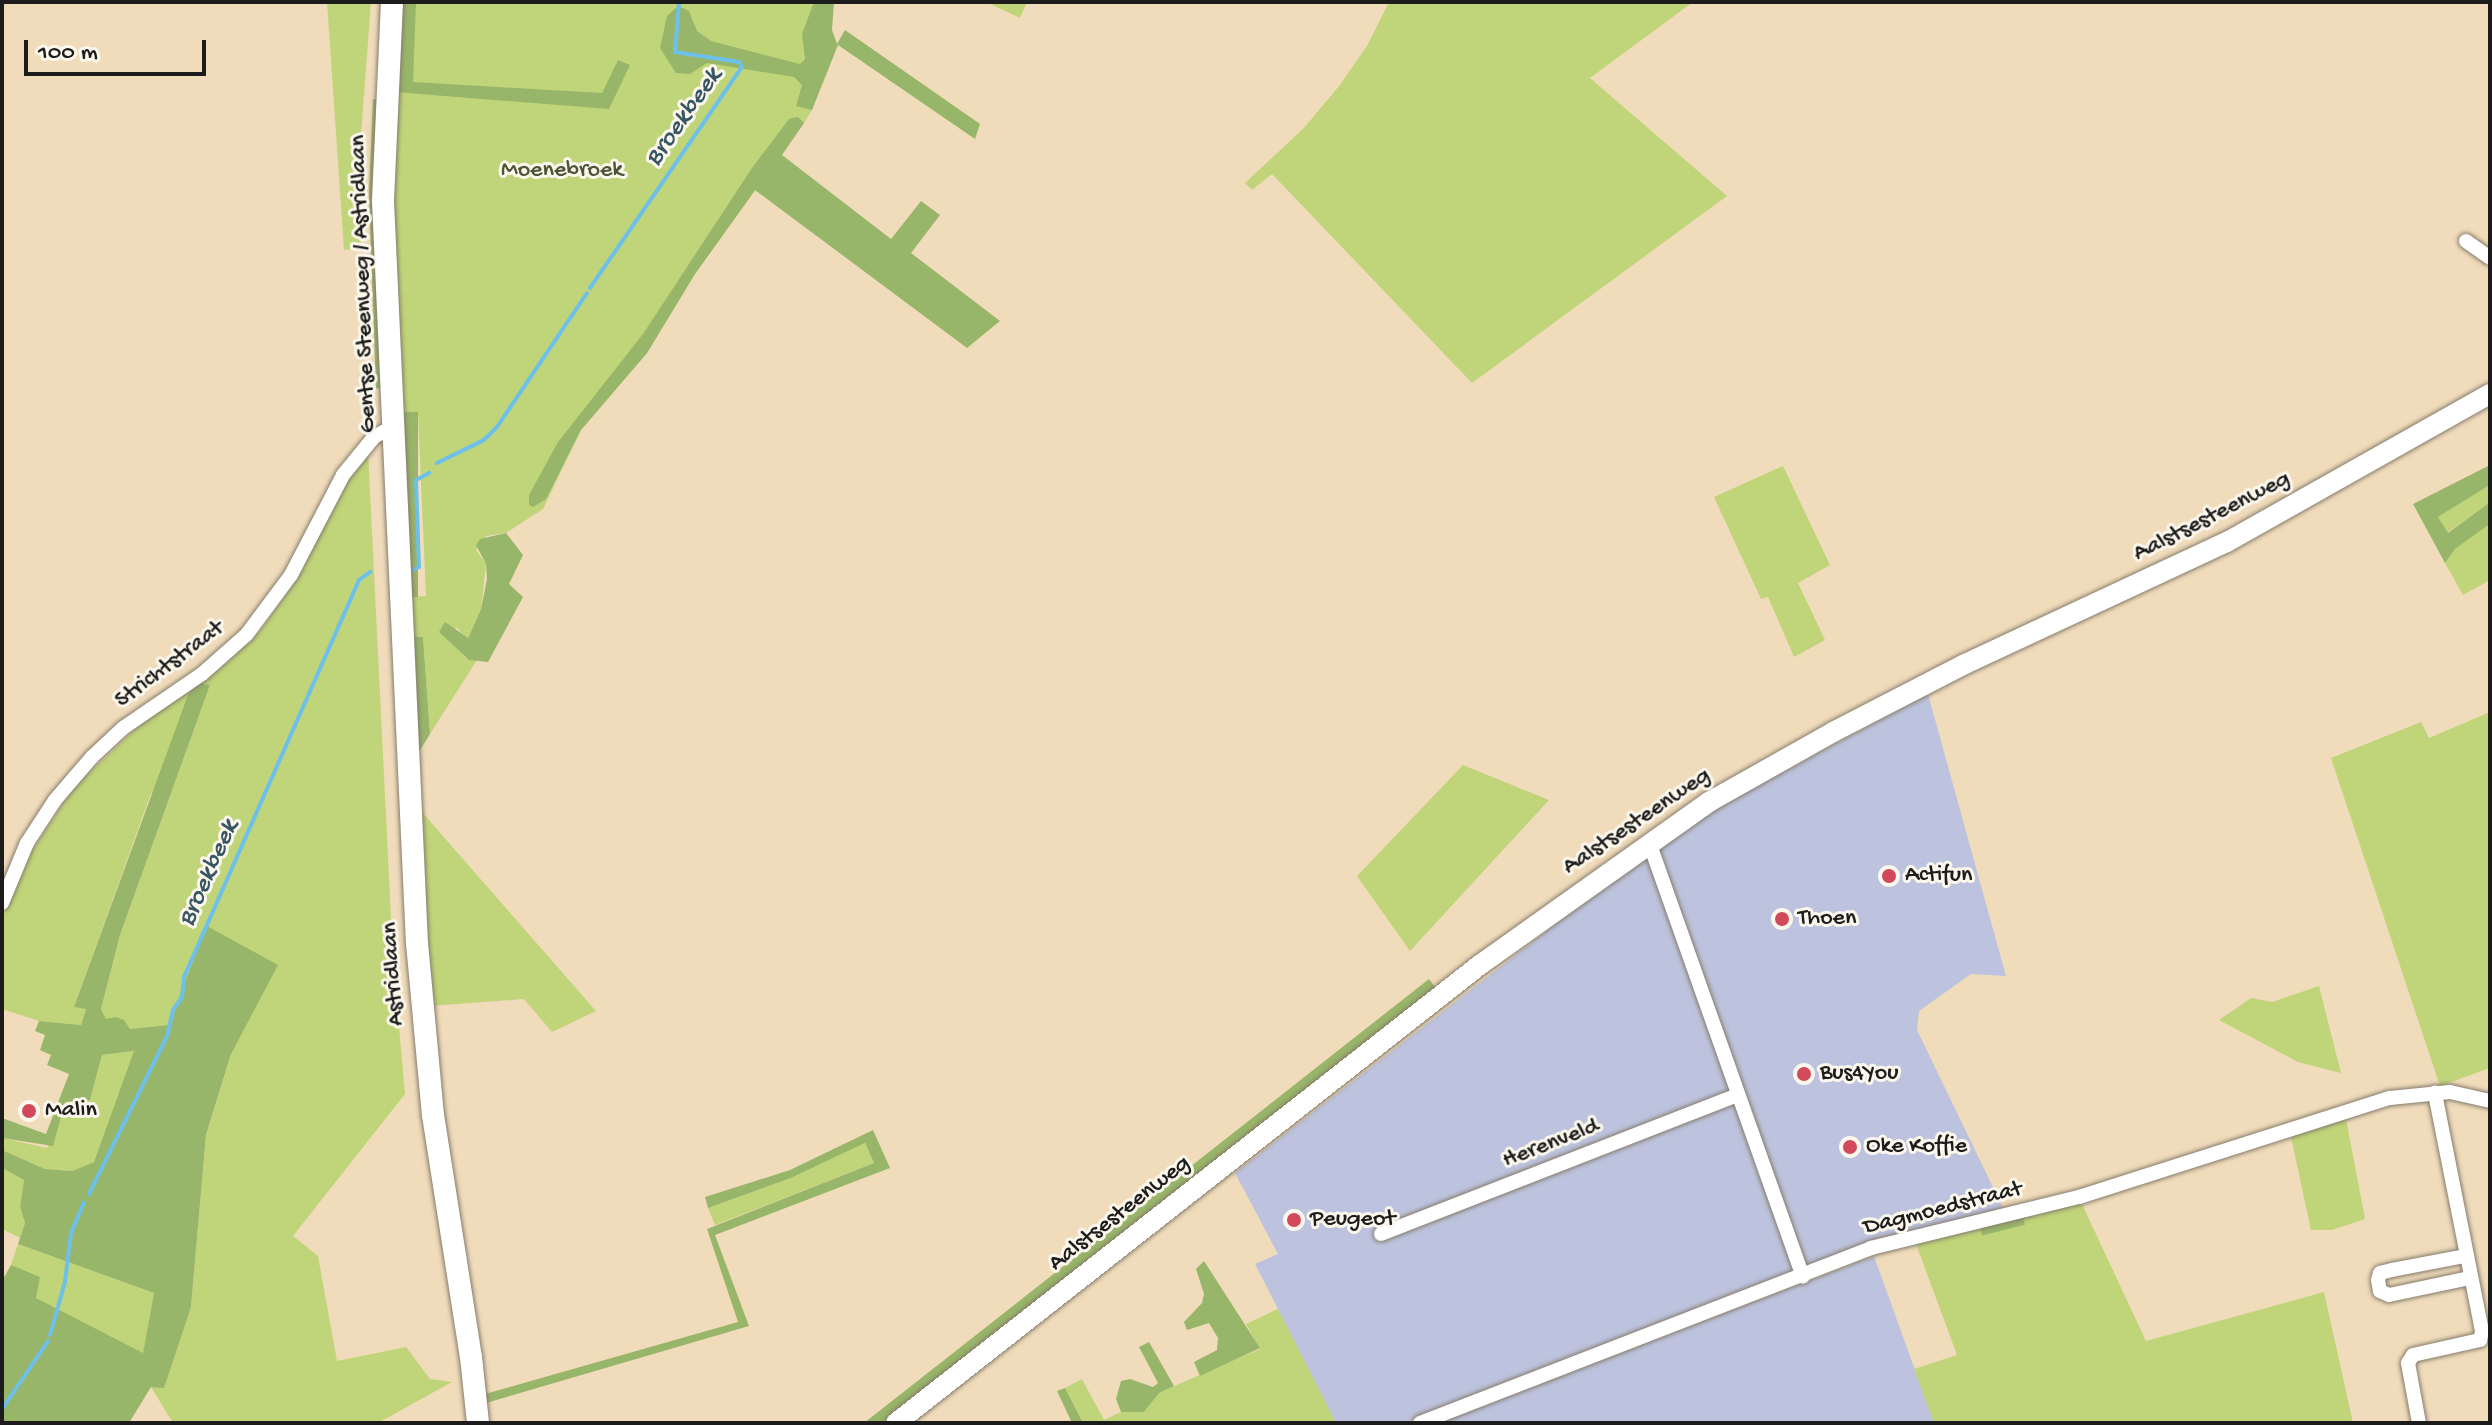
<!DOCTYPE html>
<style>
body{margin:0}
#map{position:relative;width:2492px;height:1425px;overflow:hidden;background:#f0dcbb;font-family:"Gochi Hand",sans-serif}
div>[style]{position:absolute}
.industrial>*{inset:0;background:#bdc3de}
.green>*{inset:0;background:#c0d579}
.forest>*{inset:0;background:#98b669;transform-origin:0 0}
.stream>*{height:4px;margin:-2px;padding:0 2px;transform-origin:2px;border-radius:2px;background:#6dc0e9}
.roads{filter:drop-shadow(0 0 2px #867c6c) drop-shadow(0 0 2px #867c6c)}
.minor>*{height:14px;margin:-7px;padding:0 7px;transform-origin:7px;border-radius:7px;background:#fff}
.secondary>*{height:20px;margin:-10px;padding:0 10px;transform-origin:10px;border-radius:10px;background:#fff}
.primary>*{height:22px;margin:-11px;padding:0 11px;transform-origin:11px;border-radius:11px;background:#fff}
.dots>*{width:22px;height:22px;translate:-50% -50%;box-sizing:border-box;border:4px solid #fbf7ec;border-radius:50%}
span{translate:-50% -50%;white-space:nowrap;text-align:center;line-height:1.15;-webkit-text-stroke:6px #fbf7ec;paint-order:stroke}
.park-label{font-size:24px;color:#4d5438}
.street-label{font-size:24px;color:#1c1c1c}
.poi-label{font-size:24px;color:#1c1c1c}
.left{translate:0 -50%;text-align:left}
.water-label{font-size:26px;color:#385564;font-style:italic}
.frame{position:absolute;inset:0;border:4px solid #1c1c1c;pointer-events:none}
.scale{position:absolute;left:24px;top:40px;width:182px;height:36px;box-sizing:border-box;border:4px solid #1c1c1c;border-top:0;padding-left:10px;font-size:24px;line-height:28px;white-space:nowrap;color:#1c1c1c;-webkit-text-stroke:6px #fbf7ec;paint-order:stroke}
</style>
<div id="map">
<div class="industrial">
<i style="clip-path:polygon(1928px 694px,2006px 976px,1971px 974px,1919px 1011px,1917px 1030px,2005px 1212px,1906px 1234px,1404px 1423px,1336px 1423px,1255px 1264px,1278px 1254px,1235px 1173px,1633px 864px,1707px 813px)"></i>
<i style="clip-path:polygon(1874px 1256px,1934px 1423px,1438px 1423px,1475px 1408px)"></i>
</div>
<div class="green">
<i style="clip-path:polygon(327px 2px,371px 2px,361px 134px,361px 248px,344px 250px)"></i>
<i style="clip-path:polygon(400px 2px,834px 2px,812px 110px,804px 123px,695px 274px,647px 353px,581px 430px,543px 509px,506px 533px,486px 536px,476px 550px,486px 564px,481px 609px,467px 639px,456px 627px,452px 643px,465px 657px,477px 660px,430px 734px,423px 637px,410px 637px,410px 597px,426px 596px,418px 413px,400px 412px,393px 182px)"></i>
<i style="clip-path:polygon(986px 2px,1027px 2px,1020px 18px)"></i>
<i style="clip-path:polygon(1389px 2px,1693px 2px,1590px 78px,1727px 196px,1472px 383px,1272px 174px,1252px 190px,1245px 183px,1304px 128px,1339px 86px,1367px 46px)"></i>
<i style="clip-path:polygon(368px 450px,393px 958px,405px 1094px,293px 1236px,318px 1256px,337px 1361px,406px 1347px,430px 1379px,452px 1382px,378px 1423px,173px 1423px,151px 1387px,191px 1307px,206px 1136px,231px 1054px,168px 1025px,130px 1029px,106px 1019px,101px 1009px,120px 935px,210px 685px,150px 796px,74px 1007px,86px 1008px,81px 1025px,39px 1021px,2px 1009px,2px 919px,28px 857px,74px 787px,146px 719px,221px 668px,261px 630px,286px 595px,340px 493px)"></i>
<i style="clip-path:polygon(1783px 466px,1830px 565px,1798px 583px,1825px 640px,1794px 657px,1768px 597px,1761px 599px,1714px 497px)"></i>
<i style="clip-path:polygon(2490px 485px,2490px 502px,2447px 533px,2438px 517px)"></i>
<i style="clip-path:polygon(2490px 524px,2490px 580px,2463px 595px,2445px 563px,2455px 549px)"></i>
<i style="clip-path:polygon(2490px 712px,2490px 1068px,2440px 1086px,2331px 758px,2421px 722px,2429px 738px)"></i>
<i style="clip-path:polygon(1463px 765px,1549px 800px,1410px 951px,1357px 876px)"></i>
<i style="clip-path:polygon(421px 811px,596px 1011px,552px 1032px,524px 999px,430px 1006px)"></i>
<i style="clip-path:polygon(2319px 986px,2341px 1073px,2298px 1062px,2219px 1020px,2251px 998px,2272px 1002px)"></i>
<i style="clip-path:polygon(135px 1051px,94px 1162px,72px 1171px,45px 1169px,2px 1150px,2px 1138px,47px 1148px,65px 1102px,90px 1099px,102px 1055px)"></i>
<i style="clip-path:polygon(2346px 1119px,2365px 1219px,2332px 1230px,2311px 1230px,2291px 1137px)"></i>
<i style="clip-path:polygon(865px 1143px,874px 1163px,715px 1225px,708px 1208px,791px 1178px)"></i>
<i style="clip-path:polygon(2px 1168px,24px 1180px,20px 1207px,25px 1223px,20px 1238px,2px 1229px)"></i>
<i style="clip-path:polygon(2081px 1202px,2146px 1341px,2324px 1292px,2353px 1423px,1934px 1423px,1914px 1369px,1957px 1355px,1916px 1244px,1980px 1227px,1983px 1234px,2024px 1225px,2023px 1217px)"></i>
<i style="clip-path:polygon(18px 1244px,154px 1293px,143px 1354px,35px 1298px,11px 1265px)"></i>
<i style="clip-path:polygon(1278px 1309px,1336px 1423px,1083px 1423px,1065px 1388px,1082px 1379px,1104px 1420px,1121px 1412px,1144px 1412px,1158px 1393px,1260px 1349px,1246px 1324px)"></i>
</div>
<div class="forest">
<i style="clip-path:polygon(400px 2px,416px 2px,413px 82px,602px 93px,618px 60px,630px 65px,609px 109px,395px 92px)"></i>
<i style="clip-path:polygon(814px 2px,834px 2px,832px 30px,837px 44px,845px 30px,980px 124px,975px 139px,838px 45px,812px 110px,796px 106px,802px 85px,794px 77px,707px 63px,690px 74px,676px 73px,660px 48px,667px 16px,678px 6px,689px 11px,697px 31px,711px 41px,800px 64px,805px 59px,802px 34px)"></i>
<i style="clip-path:polygon(373px 99px,380px 100px,386px 390px,376px 388px,369px 191px)"></i>
<i style="clip-path:polygon(798px 117px,804px 123px,782px 155px,891px 239px,921px 201px,940px 215px,911px 253px,1000px 321px,967px 348px,755px 190px,695px 274px,647px 353px,581px 430px,546px 499px,533px 507px,529px 505px,529px 495px,558px 442px,643px 334px,752px 168px,789px 119px)"></i>
<i style="left:400px;top:412px;width:18px;height:185px"></i>
<i style="clip-path:polygon(2490px 465px,2490px 485px,2438px 517px,2448px 533px,2490px 502px,2490px 524px,2455px 549px,2445px 563px,2413px 504px)"></i>
<i style="clip-path:polygon(506px 533px,523px 555px,509px 584px,523px 597px,488px 662px,469px 660px,439px 632px,445px 622px,468px 638px,481px 609px,487px 579px,486px 564px,476px 545px,480px 539px)"></i>
<i style="clip-path:polygon(410px 637px,423px 637px,430px 734px,417px 755px)"></i>
<i style="clip-path:polygon(199px 683px,210px 685px,120px 935px,101px 1009px,106px 1019px,116px 1017px,124px 1020px,130px 1029px,168px 1025px,207px 926px,278px 965px,231px 1054px,206px 1135px,191px 1307px,164px 1388px,151px 1387px,129px 1423px,2px 1423px,2px 1281px,11px 1265px,40px 1277px,36px 1298px,143px 1353px,154px 1293px,18px 1244px,25px 1223px,20px 1207px,24px 1180px,2px 1168px,2px 1150px,45px 1169px,72px 1171px,94px 1162px,134px 1051px,102px 1055px,90px 1100px,65px 1102px,53px 1146px,2px 1138px,2px 1118px,46px 1134px,69px 1074px,47px 1065px,51px 1055px,40px 1050px,45px 1035px,35px 1031px,39px 1021px,81px 1025px,86px 1009px,74px 1007px,188px 695px)"></i>
<i style="clip-path:polygon(1429px 979px,1436px 988px,886px 1423px,864px 1423px)"></i>
<i style="clip-path:polygon(873px 1130px,890px 1168px,715px 1235px,749px 1326px,486px 1403px,485px 1394px,738px 1322px,707px 1229px,874px 1163px,865px 1143px,791px 1178px,708px 1208px,705px 1197px,790px 1170px)"></i>
<i style="left:2023px;top:1217px;width:8px;height:44px;rotate:76deg"></i>
<i style="clip-path:polygon(1204px 1261px,1260px 1348px,1200px 1376px,1194px 1362px,1217px 1350px,1218px 1338px,1209px 1323px,1187px 1330px,1184px 1322px,1202px 1303px,1204px 1294px,1196px 1269px)"></i>
<i style="clip-path:polygon(1149px 1342px,1174px 1386px,1159px 1393px,1144px 1412px,1121px 1412px,1116px 1399px,1121px 1381px,1130px 1379px,1153px 1387px,1158px 1383px,1139px 1347px)"></i>
<i style="clip-path:polygon(1065px 1388px,1083px 1423px,1072px 1423px,1057px 1391px)"></i>
</div>
<div class="stream">
<i style="left:590px;top:288px;width:268px;rotate:-55.5deg"></i>
<i style="left:742px;top:67px;width:6px;rotate:-121deg"></i>
<i style="left:739px;top:62px;width:65px;rotate:-171.1deg"></i>
<i style="left:675px;top:52px;width:50px;rotate:-85.4deg"></i>
<i style="left:437px;top:463px;width:52px;rotate:-26.1deg"></i>
<i style="left:484px;top:440px;width:18px;rotate:-45deg"></i>
<i style="left:497px;top:427px;width:161px;rotate:-56.1deg"></i>
<i style="left:413px;top:570px;width:7px;rotate:-27deg"></i>
<i style="left:419px;top:567px;width:87px;rotate:-92deg"></i>
<i style="left:416px;top:480px;width:15px;rotate:-28deg"></i>
<i style="left:89px;top:1194px;width:176px;rotate:-63.7deg"></i>
<i style="left:167px;top:1036px;width:27px;rotate:-77deg"></i>
<i style="left:173px;top:1010px;width:16px;rotate:-55deg"></i>
<i style="left:182px;top:997px;width:20px;rotate:-84deg"></i>
<i style="left:184px;top:977px;width:434px;rotate:-66.2deg"></i>
<i style="left:359px;top:580px;width:14px;rotate:-36deg"></i>
<i style="left:50px;top:1335px;width:55px;rotate:-74.2deg"></i>
<i style="left:65px;top:1282px;width:49px;rotate:-83deg"></i>
<i style="left:71px;top:1233px;width:33px;rotate:-67deg"></i>
<i style="left:2px;top:1409px;width:82px;rotate:-55.9deg"></i>
</div>
<div class="roads">
<div class="minor">
<i style="left:2466px;top:241px;width:29px;rotate:35deg"></i>
<i style="left:1649px;top:842px;width:461px;rotate:70.5deg"></i>
<i style="left:2px;top:903px;width:65px;rotate:-67.4deg"></i>
<i style="left:27px;top:843px;width:51px;rotate:-56.9deg"></i>
<i style="left:55px;top:800px;width:57px;rotate:-49.3deg"></i>
<i style="left:92px;top:757px;width:42px;rotate:-43.1deg"></i>
<i style="left:123px;top:728px;width:96px;rotate:-34.4deg"></i>
<i style="left:202px;top:674px;width:60px;rotate:-41.6deg"></i>
<i style="left:247px;top:634px;width:74px;rotate:-53.3deg"></i>
<i style="left:291px;top:575px;width:113px;rotate:-62.5deg"></i>
<i style="left:343px;top:475px;width:49px;rotate:-50.8deg"></i>
<i style="left:374px;top:437px;width:23px;rotate:-29deg"></i>
<i style="left:1381px;top:1234px;width:382px;rotate:-21.3deg"></i>
<i style="left:2465px;top:1256px;width:74px;rotate:169.1deg"></i>
<i style="left:2392px;top:1270px;width:12px;rotate:166deg"></i>
<i style="left:2380px;top:1273px;width:7px;rotate:106deg"></i>
<i style="left:2378px;top:1280px;width:11px;rotate:80deg"></i>
<i style="left:2380px;top:1291px;width:10px;rotate:24deg"></i>
<i style="left:2389px;top:1295px;width:83px;rotate:-11.9deg"></i>
<i style="left:1420px;top:1423px;width:484px;rotate:-21.2deg"></i>
<i style="left:1871px;top:1248px;width:214px;rotate:-13.8deg"></i>
<i style="left:2079px;top:1197px;width:326px;rotate:-17.7deg"></i>
<i style="left:2390px;top:1098px;width:60px;rotate:-5.7deg"></i>
<i style="left:2450px;top:1092px;width:41px;rotate:12.7deg"></i>
<i style="left:2419px;top:1423px;width:61px;rotate:-100.4deg"></i>
<i style="left:2408px;top:1363px;width:9px;rotate:-58deg"></i>
<i style="left:2413px;top:1355px;width:69px;rotate:-12.6deg"></i>
<i style="left:2480px;top:1340px;width:9px;rotate:-77deg"></i>
<i style="left:2482px;top:1331px;width:243px;rotate:-101.2deg"></i>
</div>
<div class="secondary">
<i style="left:896px;top:1423px;width:744px;rotate:-38.12deg"></i>
<i style="left:1481px;top:964px;width:280px;rotate:-35.4deg"></i>
<i style="left:1709px;top:802px;width:142px;rotate:-29.4deg"></i>
<i style="left:1833px;top:732px;width:148px;rotate:-27.3deg"></i>
<i style="left:1965px;top:664px;width:289px;rotate:-25deg"></i>
<i style="left:2227px;top:542px;width:302px;rotate:-29.4deg"></i>
</div>
<div class="primary">
<i style="left:392px;top:2px;width:199px;rotate:92.6deg"></i>
<i style="left:383px;top:201px;width:743px;rotate:87.38deg"></i>
<i style="left:417px;top:943px;width:173px;rotate:84.7deg"></i>
<i style="left:433px;top:1115px;width:245px;rotate:81.1deg"></i>
<i style="left:471px;top:1357px;width:66px;rotate:83.9deg"></i>
</div>
</div>
<div class="dots">
<i style="left:1889px;top:876px;background:#d1495b"></i>
<i style="left:1782px;top:919px;background:#d1495b"></i>
<i style="left:1804px;top:1074px;background:#d1495b"></i>
<i style="left:29px;top:1111px;background:#d1495b"></i>
<i style="left:1850px;top:1147px;background:#d1495b"></i>
<i style="left:1294px;top:1220px;background:#d1495b"></i>
</div>
<div class="park-label">
<span style="left:562px;top:171px">Moenebroek</span>
</div>
<div class="street-label">
<span style="left:364px;top:284px;rotate:-92deg">Gentse Steenweg / Astridlaan</span>
<span style="left:2212px;top:517px;rotate:-27deg">Aalstsesteenweg</span>
<span style="left:170px;top:665px;rotate:-37deg">Strichtstraat</span>
<span style="left:1637px;top:822px;rotate:-34deg">Aalstsesteenweg</span>
<span style="left:394px;top:974px;rotate:-94deg">Astridlaan</span>
<span style="left:1551px;top:1144px;rotate:-21deg">Herenveld</span>
<span style="left:1943px;top:1209px;rotate:-14deg">Dagmoedstraat</span>
<span style="left:1120px;top:1214px;rotate:-38deg">Aalstsesteenweg</span>
</div>
<div class="poi-label">
<span class="left" style="left:1905px;top:876px">Actifun</span>
<span class="left" style="left:1798px;top:919px">Thoen</span>
<span class="left" style="left:1820px;top:1074px">Bus4You</span>
<span class="left" style="left:45px;top:1111px">Malin</span>
<span class="left" style="left:1866px;top:1147px">Oke Koffie</span>
<span class="left" style="left:1310px;top:1220px">Peugeot</span>
</div>
<div class="water-label">
<span style="left:685px;top:118px;rotate:-55deg">Broekbeek</span>
<span style="left:210px;top:874px;rotate:-66deg">Broekbeek</span>
</div>
<div class="frame"></div>
<div class="scale">100 m</div>
</div>
